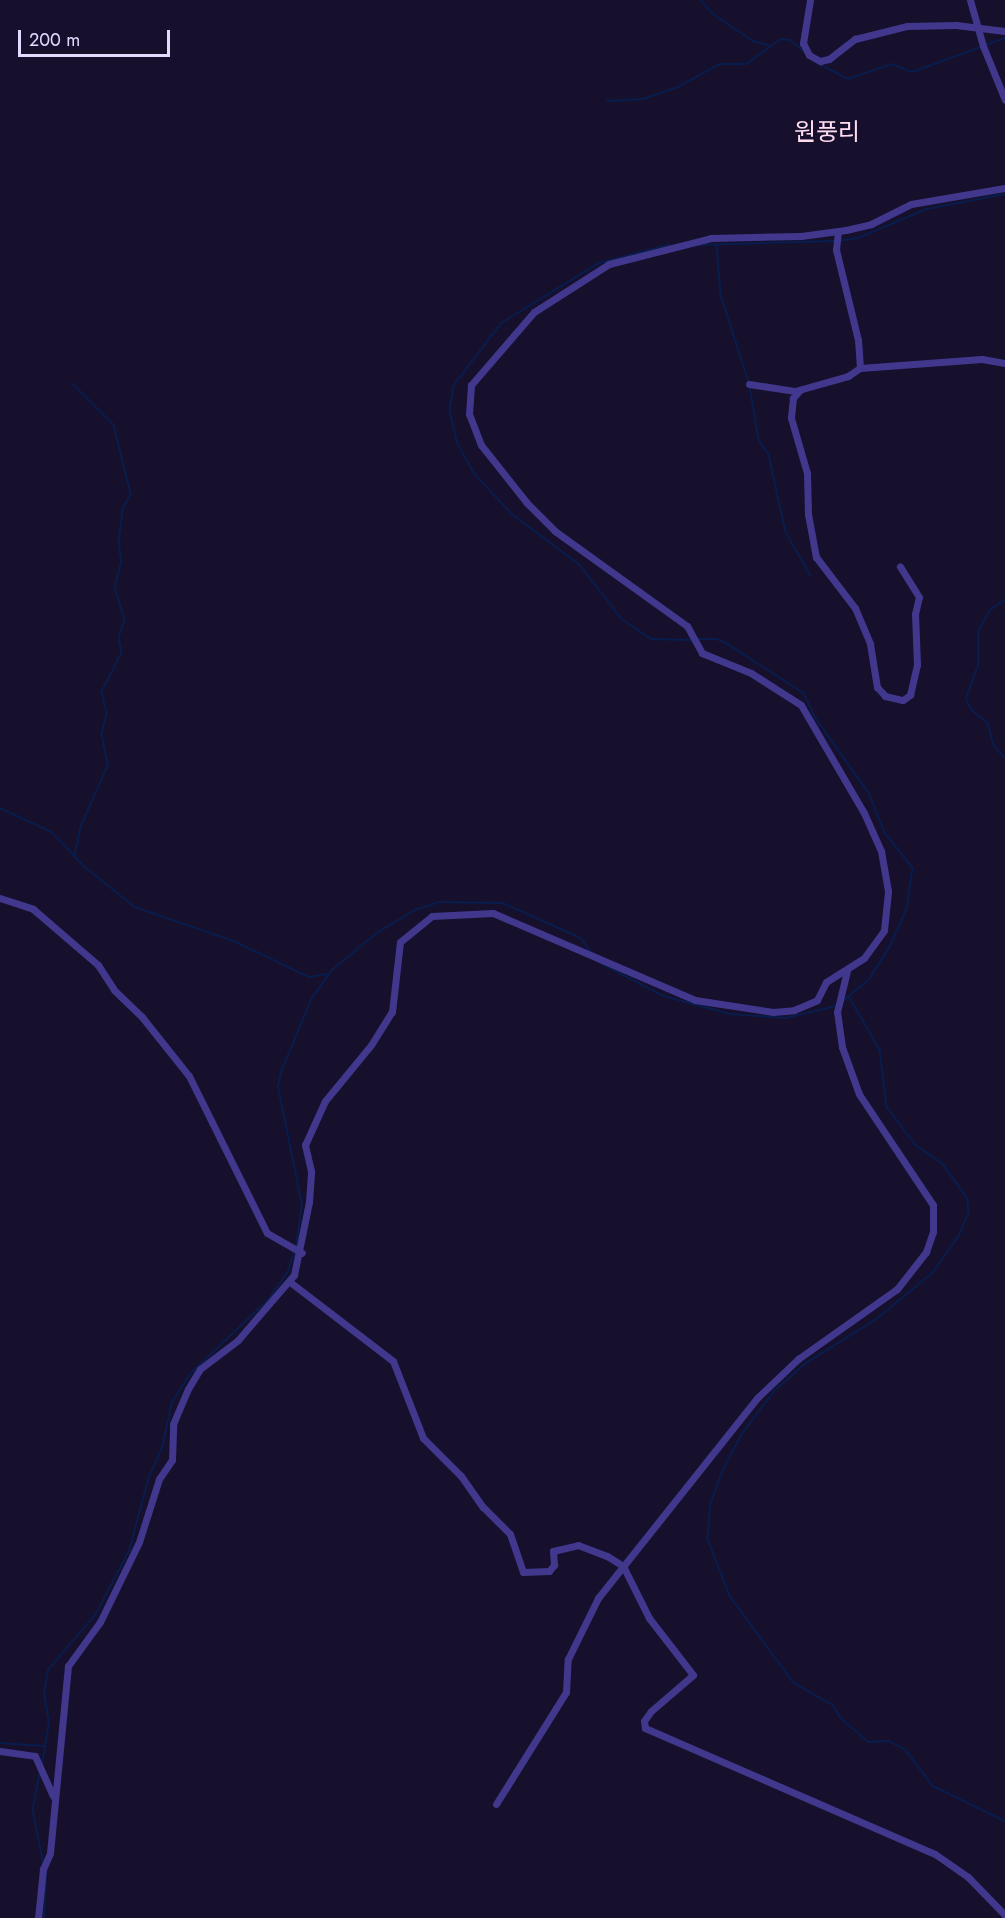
<!DOCTYPE html>
<meta charset="utf-8">
<style>
body{margin:0}
#map{position:relative;width:1005px;height:1918px;overflow:hidden;background:#16102c;font-family:Jost,"Noto Sans KR",sans-serif}
div>[style]{position:absolute}
.stream>*{height:1.5px;margin:-0.75px;padding:0 0.75px;transform-origin:0.75px;border-radius:0.75px;background:#081d4d}
.minor>*{height:7px;margin:-3.5px;padding:0 3.5px;transform-origin:3.5px;border-radius:3.5px;background:#41388e}
span{translate:-50% -50%;white-space:nowrap;text-align:center;line-height:1.15;-webkit-text-stroke:5px #16102c;paint-order:stroke}
.quarter-label{font-size:24px;color:#ffddf0}
.scale{position:absolute;left:18px;top:30px;width:152px;height:27px;box-sizing:border-box;border:3px solid #e1dbff;border-top:0;padding-left:8px;font-size:18px;line-height:21px;white-space:nowrap;color:#e1dbff;-webkit-text-stroke:4px #16102c;paint-order:stroke}
</style>
<div id="map">
<div class="stream">
<i style="left:701px;top:0;width:17px;rotate:50deg"></i>
<i style="left:712px;top:13px;width:50px;rotate:34.3deg"></i>
<i style="left:753px;top:41px;width:19px;rotate:16deg"></i>
<i style="left:986px;top:45px;width:20px;rotate:-20deg"></i>
<i style="left:815px;top:62px;width:37px;rotate:27deg"></i>
<i style="left:848px;top:79px;width:46px;rotate:-18.8deg"></i>
<i style="left:892px;top:64px;width:22px;rotate:22deg"></i>
<i style="left:912px;top:72px;width:73px;rotate:-19.9deg"></i>
<i style="left:607px;top:101px;width:36px;rotate:-3deg"></i>
<i style="left:643px;top:99px;width:37px;rotate:-19deg"></i>
<i style="left:678px;top:87px;width:48px;rotate:-28.7deg"></i>
<i style="left:720px;top:64px;width:26px"></i>
<i style="left:746px;top:64px;width:43px;rotate:-35.5deg"></i>
<i style="left:781px;top:39px;width:9px;rotate:6deg"></i>
<i style="left:790px;top:40px;width:16px;rotate:38deg"></i>
<i style="left:839px;top:241px;width:19px;rotate:-9deg"></i>
<i style="left:858px;top:238px;width:75px;rotate:-22.8deg"></i>
<i style="left:927px;top:209px;width:79px;rotate:-10.9deg"></i>
<i style="left:669px;top:245px;width:73px;rotate:165deg"></i>
<i style="left:598px;top:264px;width:114px;rotate:148.3deg"></i>
<i style="left:501px;top:324px;width:78px;rotate:127.2deg"></i>
<i style="left:454px;top:386px;width:25px;rotate:99deg"></i>
<i style="left:450px;top:411px;width:32px;rotate:77deg"></i>
<i style="left:457px;top:442px;width:35px;rotate:61deg"></i>
<i style="left:474px;top:473px;width:56px;rotate:47.2deg"></i>
<i style="left:512px;top:514px;width:84px;rotate:36.7deg"></i>
<i style="left:579px;top:564px;width:70px;rotate:52deg"></i>
<i style="left:622px;top:619px;width:36px;rotate:34deg"></i>
<i style="left:652px;top:639px;width:41px;rotate:1.4deg"></i>
<i style="left:698px;top:245px;width:136px;rotate:-1.7deg"></i>
<i style="left:717px;top:245px;width:50px;rotate:85.4deg"></i>
<i style="left:721px;top:295px;width:91px;rotate:72.2deg"></i>
<i style="left:72px;top:383px;width:59px;rotate:45deg"></i>
<i style="left:114px;top:425px;width:71px;rotate:76.2deg"></i>
<i style="left:131px;top:494px;width:18px;rotate:117deg"></i>
<i style="left:123px;top:510px;width:33px;rotate:97deg"></i>
<i style="left:119px;top:543px;width:18px;rotate:81deg"></i>
<i style="left:122px;top:561px;width:27px;rotate:105deg"></i>
<i style="left:115px;top:587px;width:34px;rotate:73deg"></i>
<i style="left:125px;top:620px;width:18px;rotate:109deg"></i>
<i style="left:119px;top:637px;width:16px;rotate:79deg"></i>
<i style="left:122px;top:653px;width:44px;rotate:117.1deg"></i>
<i style="left:102px;top:692px;width:23px;rotate:77deg"></i>
<i style="left:107px;top:714px;width:21px;rotate:104deg"></i>
<i style="left:102px;top:734px;width:33px;rotate:79deg"></i>
<i style="left:108px;top:766px;width:67px;rotate:113.9deg"></i>
<i style="left:81px;top:827px;width:30px;rotate:102deg"></i>
<i style="left:750px;top:386px;width:55px;rotate:80.5deg"></i>
<i style="left:759px;top:440px;width:18px;rotate:56deg"></i>
<i style="left:769px;top:455px;width:79px;rotate:77.6deg"></i>
<i style="left:786px;top:532px;width:51px;rotate:60.4deg"></i>
<i style="left:1005px;top:600px;width:19px;rotate:144deg"></i>
<i style="left:990px;top:611px;width:23px;rotate:119deg"></i>
<i style="left:979px;top:631px;width:33px;rotate:90deg"></i>
<i style="left:979px;top:664px;width:37px;rotate:110deg"></i>
<i style="left:966px;top:699px;width:13px;rotate:61deg"></i>
<i style="left:972px;top:710px;width:21px;rotate:39deg"></i>
<i style="left:988px;top:723px;width:24px;rotate:75deg"></i>
<i style="left:994px;top:746px;width:16px;rotate:47deg"></i>
<i style="left:697px;top:639px;width:20px"></i>
<i style="left:717px;top:639px;width:10px;rotate:24deg"></i>
<i style="left:726px;top:643px;width:93px;rotate:32.7deg"></i>
<i style="left:804px;top:693px;width:26px;rotate:65deg"></i>
<i style="left:815px;top:717px;width:93px;rotate:54.6deg"></i>
<i style="left:869px;top:793px;width:43px;rotate:68.2deg"></i>
<i style="left:885px;top:833px;width:45px;rotate:51.3deg"></i>
<i style="left:913px;top:868px;width:41px;rotate:98.3deg"></i>
<i style="left:907px;top:909px;width:42px;rotate:114.1deg"></i>
<i style="left:890px;top:947px;width:39px;rotate:122deg"></i>
<i style="left:869px;top:980px;width:34px;rotate:140deg"></i>
<i style="left:0;top:808px;width:57px;rotate:24.8deg"></i>
<i style="left:52px;top:832px;width:47px;rotate:46.7deg"></i>
<i style="left:84px;top:866px;width:65px;rotate:38.8deg"></i>
<i style="left:135px;top:907px;width:105px;rotate:19deg"></i>
<i style="left:234px;top:941px;width:83px;rotate:25.6deg"></i>
<i style="left:309px;top:977px;width:18px;rotate:-9deg"></i>
<i style="left:602px;top:964px;width:70px;rotate:27.3deg"></i>
<i style="left:664px;top:996px;width:68px;rotate:15.3deg"></i>
<i style="left:730px;top:1014px;width:56px;rotate:4.1deg"></i>
<i style="left:786px;top:1018px;width:51px;rotate:-13.5deg"></i>
<i style="left:850px;top:998px;width:60px;rotate:60deg"></i>
<i style="left:880px;top:1050px;width:57px;rotate:83deg"></i>
<i style="left:887px;top:1107px;width:48px;rotate:52.7deg"></i>
<i style="left:916px;top:1145px;width:33px;rotate:35deg"></i>
<i style="left:943px;top:1164px;width:43px;rotate:54.5deg"></i>
<i style="left:968px;top:1199px;width:14px;rotate:86deg"></i>
<i style="left:969px;top:1213px;width:25px;rotate:113deg"></i>
<i style="left:959px;top:1236px;width:45px;rotate:125.1deg"></i>
<i style="left:933px;top:1273px;width:74px;rotate:140.5deg"></i>
<i style="left:876px;top:1320px;width:81px;rotate:148.1deg"></i>
<i style="left:807px;top:1363px;width:43px;rotate:138.8deg"></i>
<i style="left:775px;top:1391px;width:53px;rotate:127.3deg"></i>
<i style="left:743px;top:1433px;width:40px;rotate:118deg"></i>
<i style="left:724px;top:1468px;width:37px;rotate:110deg"></i>
<i style="left:711px;top:1503px;width:36px;rotate:95deg"></i>
<i style="left:708px;top:1539px;width:61px;rotate:68.9deg"></i>
<i style="left:730px;top:1596px;width:108px;rotate:53.7deg"></i>
<i style="left:794px;top:1683px;width:45px;rotate:29.4deg"></i>
<i style="left:833px;top:1705px;width:15px;rotate:58deg"></i>
<i style="left:841px;top:1718px;width:37px;rotate:41deg"></i>
<i style="left:869px;top:1742px;width:20px;rotate:-3deg"></i>
<i style="left:889px;top:1741px;width:19px;rotate:28deg"></i>
<i style="left:906px;top:1750px;width:45px;rotate:53.1deg"></i>
<i style="left:933px;top:1786px;width:80px;rotate:25.9deg"></i>
<i style="left:296px;top:1246px;width:41px;rotate:-81.7deg"></i>
<i style="left:302px;top:1205px;width:120px;rotate:-101.5deg"></i>
<i style="left:278px;top:1087px;width:15px;rotate:-79deg"></i>
<i style="left:281px;top:1072px;width:78px;rotate:-67.4deg"></i>
<i style="left:311px;top:1000px;width:37px;rotate:-55deg"></i>
<i style="left:332px;top:970px;width:58px;rotate:-39.4deg"></i>
<i style="left:377px;top:933px;width:44px;rotate:-31.2deg"></i>
<i style="left:415px;top:910px;width:26px;rotate:-18deg"></i>
<i style="left:440px;top:902px;width:63px;rotate:0.9deg"></i>
<i style="left:503px;top:903px;width:85px;rotate:24.2deg"></i>
<i style="left:581px;top:938px;width:17px;rotate:54deg"></i>
<i style="left:0;top:1743px;width:43px;rotate:4deg"></i>
<i style="left:42px;top:1764px;width:43px;rotate:-80.5deg"></i>
<i style="left:49px;top:1722px;width:29px;rotate:-100deg"></i>
<i style="left:44px;top:1693px;width:23px;rotate:-80deg"></i>
<i style="left:48px;top:1670px;width:74px;rotate:-49.4deg"></i>
<i style="left:96px;top:1614px;width:71px;rotate:-62.4deg"></i>
<i style="left:129px;top:1551px;width:77px;rotate:-74.9deg"></i>
<i style="left:149px;top:1477px;width:32px;rotate:-66deg"></i>
<i style="left:162px;top:1448px;width:47px;rotate:-77.7deg"></i>
<i style="left:172px;top:1402px;width:35px;rotate:-57deg"></i>
<i style="left:191px;top:1373px;width:106px;rotate:-43.5deg"></i>
<i style="left:268px;top:1300px;width:35px;rotate:-55deg"></i>
<i style="left:288px;top:1271px;width:19px;rotate:-72deg"></i>
<i style="left:40px;top:1774px;width:36px;rotate:101deg"></i>
<i style="left:33px;top:1809px;width:53px;rotate:79.1deg"></i>
<i style="left:44px;top:1918px;width:44px;rotate:-87.4deg"></i>
</div>
<div class="minor">
<i style="left:810px;top:0;width:44px;rotate:99.2deg"></i>
<i style="left:803px;top:43px;width:13px;rotate:63deg"></i>
<i style="left:809px;top:55px;width:13px;rotate:29deg"></i>
<i style="left:820px;top:61px;width:9px;rotate:-13deg"></i>
<i style="left:829px;top:59px;width:33px;rotate:-38deg"></i>
<i style="left:855px;top:39px;width:54px;rotate:-14deg"></i>
<i style="left:907px;top:26px;width:49px;rotate:-1.2deg"></i>
<i style="left:956px;top:25px;width:49px;rotate:7deg"></i>
<i style="left:970px;top:0;width:48px;rotate:74.2deg"></i>
<i style="left:983px;top:46px;width:58px;rotate:67.8deg"></i>
<i style="left:860px;top:368px;width:122px;rotate:-4.2deg"></i>
<i style="left:982px;top:359px;width:23px;rotate:10deg"></i>
<i style="left:749px;top:384px;width:47px;rotate:8.7deg"></i>
<i style="left:795px;top:391px;width:55px;rotate:-15.8deg"></i>
<i style="left:848px;top:376px;width:14px;rotate:-34deg"></i>
<i style="left:860px;top:368px;width:28px;rotate:-94deg"></i>
<i style="left:858px;top:340px;width:93px;rotate:-103.7deg"></i>
<i style="left:836px;top:250px;width:18px;rotate:-84deg"></i>
<i style="left:800px;top:390px;width:11px;rotate:131deg"></i>
<i style="left:793px;top:398px;width:20px;rotate:96deg"></i>
<i style="left:791px;top:418px;width:57px;rotate:73.8deg"></i>
<i style="left:807px;top:473px;width:41px;rotate:88.6deg"></i>
<i style="left:808px;top:514px;width:44px;rotate:79.5deg"></i>
<i style="left:816px;top:557px;width:64px;rotate:52.6deg"></i>
<i style="left:855px;top:608px;width:39px;rotate:67deg"></i>
<i style="left:870px;top:644px;width:44px;rotate:80.8deg"></i>
<i style="left:877px;top:687px;width:12px;rotate:48deg"></i>
<i style="left:885px;top:696px;width:18px;rotate:13deg"></i>
<i style="left:903px;top:700px;width:9px;rotate:-36deg"></i>
<i style="left:910px;top:695px;width:31px;rotate:-77deg"></i>
<i style="left:917px;top:665px;width:51px;rotate:-92.2deg"></i>
<i style="left:915px;top:614px;width:17px;rotate:-77deg"></i>
<i style="left:919px;top:597px;width:36px;rotate:-122deg"></i>
<i style="left:0;top:898px;width:35px;rotate:18deg"></i>
<i style="left:33px;top:909px;width:86px;rotate:40.7deg"></i>
<i style="left:98px;top:965px;width:30px;rotate:57deg"></i>
<i style="left:114px;top:990px;width:39px;rotate:44deg"></i>
<i style="left:142px;top:1017px;width:75px;rotate:51.5deg"></i>
<i style="left:189px;top:1076px;width:175px;rotate:63.6deg"></i>
<i style="left:267px;top:1233px;width:40px;rotate:29.7deg"></i>
<i style="left:290px;top:1282px;width:130px;rotate:37.5deg"></i>
<i style="left:393px;top:1361px;width:83px;rotate:68.7deg"></i>
<i style="left:423px;top:1438px;width:54px;rotate:45deg"></i>
<i style="left:461px;top:1476px;width:38px;rotate:55deg"></i>
<i style="left:483px;top:1507px;width:38px;rotate:45deg"></i>
<i style="left:510px;top:1534px;width:40px;rotate:71.1deg"></i>
<i style="left:523px;top:1572px;width:26px;rotate:-2deg"></i>
<i style="left:549px;top:1571px;width:8px;rotate:-50deg"></i>
<i style="left:554px;top:1565px;width:14px;rotate:-94deg"></i>
<i style="left:553px;top:1551px;width:26px;rotate:-13deg"></i>
<i style="left:578px;top:1545px;width:31px;rotate:21deg"></i>
<i style="left:607px;top:1556px;width:19px;rotate:32deg"></i>
<i style="left:623px;top:1566px;width:58px;rotate:63.4deg"></i>
<i style="left:649px;top:1618px;width:72px;rotate:52.3deg"></i>
<i style="left:693px;top:1675px;width:55px;rotate:139.4deg"></i>
<i style="left:651px;top:1711px;width:12px;rotate:125deg"></i>
<i style="left:644px;top:1721px;width:7px;rotate:82deg"></i>
<i style="left:645px;top:1728px;width:316px;rotate:23.5deg"></i>
<i style="left:935px;top:1854px;width:40px;rotate:34.9deg"></i>
<i style="left:968px;top:1877px;width:53px;rotate:45.8deg"></i>
<i style="left:0;top:1751px;width:35px;rotate:8deg"></i>
<i style="left:35px;top:1756px;width:44px;rotate:65.8deg"></i>
<i style="left:496px;top:1804px;width:132px;rotate:-58deg"></i>
<i style="left:566px;top:1692px;width:33px;rotate:-87deg"></i>
<i style="left:568px;top:1659px;width:68px;rotate:-63.8deg"></i>
<i style="left:598px;top:1598px;width:256px;rotate:-51.5deg"></i>
<i style="left:757px;top:1398px;width:57px;rotate:-43.6deg"></i>
<i style="left:798px;top:1359px;width:121px;rotate:-35.3deg"></i>
<i style="left:897px;top:1289px;width:47px;rotate:-51.9deg"></i>
<i style="left:926px;top:1252px;width:21px;rotate:-71deg"></i>
<i style="left:933px;top:1232px;width:27px;rotate:-90deg"></i>
<i style="left:933px;top:1205px;width:133px;rotate:-123.7deg"></i>
<i style="left:859px;top:1094px;width:50px;rotate:-109.9deg"></i>
<i style="left:842px;top:1047px;width:35px;rotate:-98deg"></i>
<i style="left:837px;top:1012px;width:42px;rotate:-76.3deg"></i>
<i style="left:38px;top:1918px;width:49px;rotate:-84.2deg"></i>
<i style="left:43px;top:1869px;width:17px;rotate:-66deg"></i>
<i style="left:50px;top:1853px;width:188px;rotate:-84.5deg"></i>
<i style="left:68px;top:1666px;width:54px;rotate:-54deg"></i>
<i style="left:100px;top:1622px;width:89px;rotate:-64deg"></i>
<i style="left:139px;top:1542px;width:66px;rotate:-72.4deg"></i>
<i style="left:159px;top:1479px;width:23px;rotate:-56deg"></i>
<i style="left:172px;top:1460px;width:36px;rotate:-88deg"></i>
<i style="left:173px;top:1424px;width:38px;rotate:-67deg"></i>
<i style="left:188px;top:1389px;width:23px;rotate:-59deg"></i>
<i style="left:200px;top:1369px;width:48px;rotate:-37.3deg"></i>
<i style="left:238px;top:1340px;width:86px;rotate:-49.3deg"></i>
<i style="left:294px;top:1275px;width:75px;rotate:-78.4deg"></i>
<i style="left:309px;top:1202px;width:31px;rotate:-86deg"></i>
<i style="left:311px;top:1171px;width:27px;rotate:-103deg"></i>
<i style="left:305px;top:1145px;width:48px;rotate:-65.6deg"></i>
<i style="left:325px;top:1101px;width:72px;rotate:-50.6deg"></i>
<i style="left:371px;top:1045px;width:39px;rotate:-58deg"></i>
<i style="left:392px;top:1012px;width:70px;rotate:-83.5deg"></i>
<i style="left:400px;top:942px;width:41px;rotate:-39.1deg"></i>
<i style="left:432px;top:916px;width:61px;rotate:-2.8deg"></i>
<i style="left:493px;top:913px;width:220px;rotate:23.3deg"></i>
<i style="left:695px;top:1000px;width:79px;rotate:8.7deg"></i>
<i style="left:773px;top:1012px;width:21px;rotate:-5deg"></i>
<i style="left:794px;top:1010px;width:25px;rotate:-23deg"></i>
<i style="left:817px;top:1000px;width:20px;rotate:-63deg"></i>
<i style="left:826px;top:982px;width:45px;rotate:-32.3deg"></i>
<i style="left:864px;top:958px;width:34px;rotate:-54deg"></i>
<i style="left:884px;top:930px;width:39px;rotate:-84deg"></i>
<i style="left:888px;top:891px;width:41px;rotate:-99.9deg"></i>
<i style="left:881px;top:851px;width:42px;rotate:-114.1deg"></i>
<i style="left:864px;top:813px;width:125px;rotate:-120.3deg"></i>
<i style="left:801px;top:705px;width:59px;rotate:-147.4deg"></i>
<i style="left:751px;top:673px;width:53px;rotate:-157.8deg"></i>
<i style="left:702px;top:653px;width:31px;rotate:-119deg"></i>
<i style="left:687px;top:626px;width:163px;rotate:-144.3deg"></i>
<i style="left:555px;top:531px;width:40px;rotate:-135deg"></i>
<i style="left:527px;top:503px;width:74px;rotate:-128.4deg"></i>
<i style="left:481px;top:445px;width:33px;rotate:-111deg"></i>
<i style="left:469px;top:414px;width:29px;rotate:-86deg"></i>
<i style="left:471px;top:385px;width:96px;rotate:-49.2deg"></i>
<i style="left:534px;top:312px;width:89px;rotate:-32.6deg"></i>
<i style="left:609px;top:264px;width:105px;rotate:-14.3deg"></i>
<i style="left:711px;top:238px;width:90px;rotate:-1.3deg"></i>
<i style="left:801px;top:236px;width:45px;rotate:-7.6deg"></i>
<i style="left:846px;top:230px;width:26px;rotate:-13deg"></i>
<i style="left:871px;top:224px;width:45px;rotate:-26.6deg"></i>
<i style="left:911px;top:204px;width:95px;rotate:-9.7deg"></i>
</div>
<div class="quarter-label">
<span style="left:827px;top:132px">원풍리</span>
</div>
<div class="scale">200 m</div>
</div>
